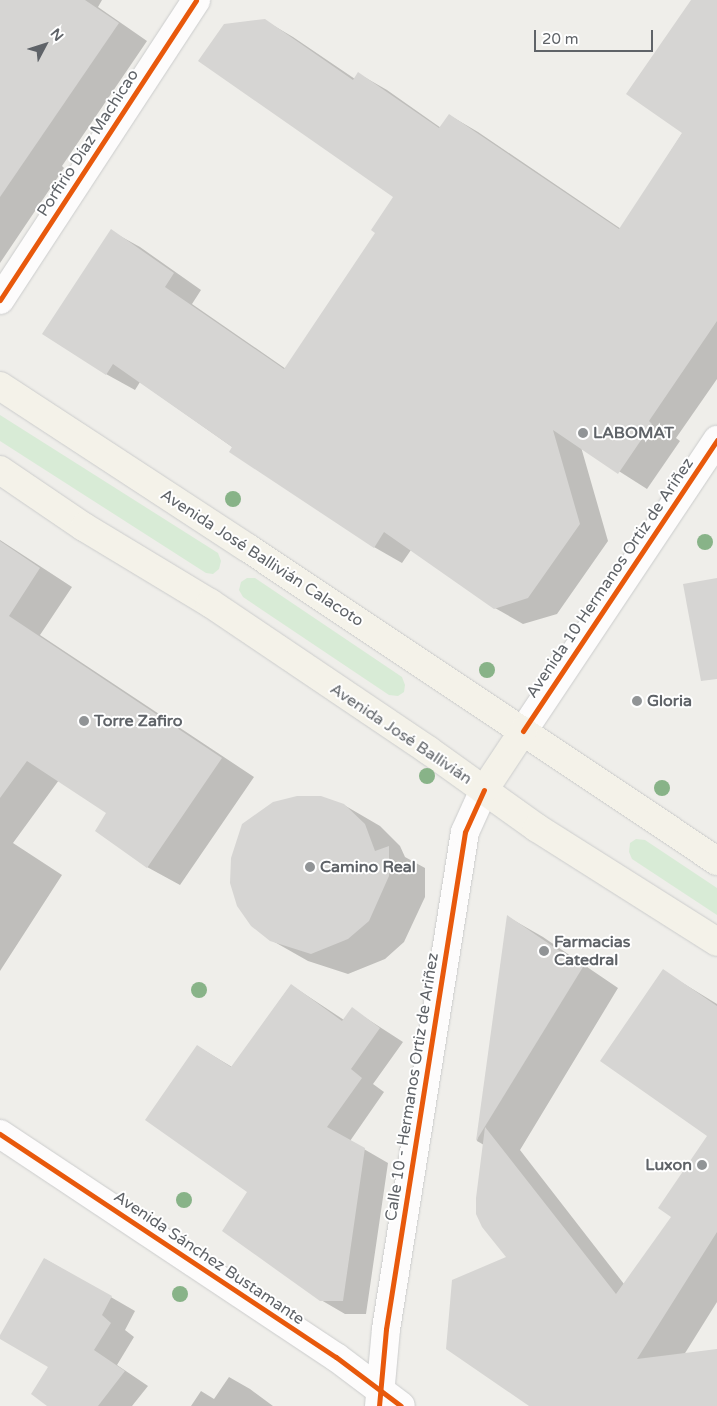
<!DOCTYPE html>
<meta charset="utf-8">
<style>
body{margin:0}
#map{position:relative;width:717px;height:1406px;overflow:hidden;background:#efeeea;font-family:"Varela Round",sans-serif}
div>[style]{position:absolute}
.green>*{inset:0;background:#d8ebd6}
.shadow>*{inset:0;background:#0003}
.building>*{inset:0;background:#d6d5d3}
.roads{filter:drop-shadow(0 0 1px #cbcccc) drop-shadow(0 0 1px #cbcccc)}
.minor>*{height:28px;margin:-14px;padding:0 14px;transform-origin:14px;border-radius:14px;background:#fdfcfc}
.primary>*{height:28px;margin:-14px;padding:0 14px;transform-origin:14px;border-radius:14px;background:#f4f2e9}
.cycleway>*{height:5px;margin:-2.5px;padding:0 2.5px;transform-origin:2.5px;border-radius:2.5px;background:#e8590c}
.trees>*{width:16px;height:16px;margin:-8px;border-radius:50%;background:#88b388}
.dots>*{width:14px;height:14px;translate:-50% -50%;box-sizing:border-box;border:2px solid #fff;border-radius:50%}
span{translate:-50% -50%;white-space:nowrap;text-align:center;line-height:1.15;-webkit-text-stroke:4px #fff;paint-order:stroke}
.street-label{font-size:16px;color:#5f6368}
.poi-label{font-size:16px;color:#5f6368;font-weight:700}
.left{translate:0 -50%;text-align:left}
.right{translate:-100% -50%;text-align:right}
.north{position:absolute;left:20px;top:20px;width:50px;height:50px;-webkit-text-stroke:4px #fff;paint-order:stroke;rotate:50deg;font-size:14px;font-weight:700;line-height:20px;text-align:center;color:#5f6368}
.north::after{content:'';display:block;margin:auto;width:18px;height:22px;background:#5f6368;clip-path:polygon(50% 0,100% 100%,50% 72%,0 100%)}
.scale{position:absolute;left:534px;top:30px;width:119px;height:22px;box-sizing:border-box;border:2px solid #5f6368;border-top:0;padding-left:6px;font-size:15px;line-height:18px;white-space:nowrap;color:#5f6368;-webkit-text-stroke:4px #fff;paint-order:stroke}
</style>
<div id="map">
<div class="green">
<i style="clip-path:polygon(0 415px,218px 553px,221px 561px,219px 569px,213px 574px,206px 573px,0 441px)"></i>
<i style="clip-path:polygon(247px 578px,255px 578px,402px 677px,405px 685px,404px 692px,398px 696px,389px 695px,243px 597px,239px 590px,241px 582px)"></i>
<i style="clip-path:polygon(636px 839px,645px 840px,717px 888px,717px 915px,632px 859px,629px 852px,630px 843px)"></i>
</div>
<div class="shadow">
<i style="clip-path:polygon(0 0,102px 0,98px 7px,147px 41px,62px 166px,64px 168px,0 263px)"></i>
<i style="clip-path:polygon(693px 0,717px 0,717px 379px,676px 438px,680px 441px,647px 489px,581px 447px,608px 541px,557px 614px,523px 624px,495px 608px,411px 550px,402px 563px,374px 547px,140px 382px,135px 390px,106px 374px,111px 231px,140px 247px,201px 290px,192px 304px,286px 369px,377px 232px,395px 197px,264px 20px,293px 37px,355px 79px,359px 74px,387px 90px,441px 128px,449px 115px,478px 132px,621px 229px,683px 132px)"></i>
<i style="clip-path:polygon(0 540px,72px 587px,40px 635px,254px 777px,180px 885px,147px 867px,108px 813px,59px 780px,13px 843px,62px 875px,0 971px)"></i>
<i style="clip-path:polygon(344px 805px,380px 826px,400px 846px,405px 857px,425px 868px,425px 897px,404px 942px,385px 959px,348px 974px,308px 961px,271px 940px)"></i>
<i style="clip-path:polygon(508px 917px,543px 937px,618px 988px,520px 1150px,624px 1284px,673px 1217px,709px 1135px,663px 971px,717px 1004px,717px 1302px,652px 1406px,531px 1406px,508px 1258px,484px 1145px,477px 1141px)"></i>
<i style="clip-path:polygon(291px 985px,344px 1020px,352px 1009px,403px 1042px,373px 1084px,384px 1092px,350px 1141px,388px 1163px,366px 1314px,345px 1314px,321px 1300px,248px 1192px,197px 1046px,232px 1067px)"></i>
<i style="clip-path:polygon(45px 1259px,135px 1311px,125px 1330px,134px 1337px,117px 1365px,148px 1386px,132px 1406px,49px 1406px)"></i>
<i style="clip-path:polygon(229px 1377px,250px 1389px,273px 1406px,191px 1406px,201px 1391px,214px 1399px)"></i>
</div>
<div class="building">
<i style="clip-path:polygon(0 0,85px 0,119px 23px,0 197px)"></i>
<i style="clip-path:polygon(691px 0,717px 0,717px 321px,649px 421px,652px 424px,618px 474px,553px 430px,580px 524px,528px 598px,494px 609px,384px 532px,374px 548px,229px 452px,232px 447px,113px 364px,106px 375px,42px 334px,111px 229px,174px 273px,165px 287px,284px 369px,375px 233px,371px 230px,393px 197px,198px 61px,224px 24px,265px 19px,353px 80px,358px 72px,439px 128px,449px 114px,619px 229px,682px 133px,626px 94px)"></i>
<i style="clip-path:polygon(0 541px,40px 568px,9px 616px,222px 758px,147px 868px,95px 831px,106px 813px,27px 761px,0 798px)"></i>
<i style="clip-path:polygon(717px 578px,717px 679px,701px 681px,683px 584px)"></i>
<i style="clip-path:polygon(297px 796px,321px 796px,344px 804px,365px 824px,375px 851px,389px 846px,389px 876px,369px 921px,348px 939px,311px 954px,270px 941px,251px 926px,237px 906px,230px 883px,231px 858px,242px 824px,273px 802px)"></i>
<i style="clip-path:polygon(507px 915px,583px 967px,476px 1141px)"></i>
<i style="clip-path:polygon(663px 969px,717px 1006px,717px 1232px,637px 1359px,717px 1349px,717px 1406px,529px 1406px,446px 1349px,452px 1280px,506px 1257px,482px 1227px,476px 1214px,476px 1198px,485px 1127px,616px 1294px,671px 1217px,658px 1208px,707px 1136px,600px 1061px)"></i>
<i style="clip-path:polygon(291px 984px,342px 1021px,352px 1007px,380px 1028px,351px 1069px,362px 1078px,327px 1127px,365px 1148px,343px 1301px,320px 1301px,222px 1231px,247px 1192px,145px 1120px,197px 1045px,231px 1067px)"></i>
<i style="clip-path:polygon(44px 1258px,112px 1296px,102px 1315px,111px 1323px,94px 1350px,125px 1371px,98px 1406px,47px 1406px,31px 1394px,48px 1367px,0 1339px,0 1335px)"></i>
</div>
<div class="roads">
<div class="minor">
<i style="left:0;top:300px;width:358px;rotate:-56.8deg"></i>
<i style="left:523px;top:731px;width:350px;rotate:-56.3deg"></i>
<i style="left:0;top:1134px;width:403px;rotate:33.6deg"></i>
<i style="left:336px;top:1357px;width:81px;rotate:37deg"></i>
<i style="left:379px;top:1406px;width:77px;rotate:-84.8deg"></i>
<i style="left:386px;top:1329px;width:503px;rotate:-80.97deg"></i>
<i style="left:465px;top:832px;width:46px;rotate:-65.7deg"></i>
</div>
<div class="primary">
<i style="left:0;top:386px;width:296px;rotate:33.2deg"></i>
<i style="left:248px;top:548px;width:564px;rotate:33.72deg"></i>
<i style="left:0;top:470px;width:102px;rotate:34.2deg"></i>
<i style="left:84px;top:527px;width:147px;rotate:31.1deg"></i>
<i style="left:210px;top:603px;width:263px;rotate:34deg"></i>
<i style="left:428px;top:750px;width:134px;rotate:35.6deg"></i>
<i style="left:537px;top:828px;width:213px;rotate:32.3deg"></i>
<i style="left:484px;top:790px;width:71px;rotate:-56.5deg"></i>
</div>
</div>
<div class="cycleway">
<i style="left:0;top:300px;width:358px;rotate:-56.8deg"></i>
<i style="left:523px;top:731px;width:350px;rotate:-56.3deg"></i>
<i style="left:0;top:1134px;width:403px;rotate:33.6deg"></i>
<i style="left:336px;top:1357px;width:81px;rotate:37deg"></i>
<i style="left:379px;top:1406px;width:77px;rotate:-84.8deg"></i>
<i style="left:386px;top:1329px;width:503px;rotate:-80.97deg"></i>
<i style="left:465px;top:832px;width:46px;rotate:-65.7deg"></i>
</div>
<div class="trees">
<i style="left:233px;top:499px"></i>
<i style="left:705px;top:542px"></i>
<i style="left:487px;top:670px"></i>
<i style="left:427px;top:776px"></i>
<i style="left:662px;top:788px"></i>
<i style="left:199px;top:990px"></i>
<i style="left:184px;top:1200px"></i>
<i style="left:180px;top:1294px"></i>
</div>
<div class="dots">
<i style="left:583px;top:433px;background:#919496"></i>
<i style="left:637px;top:701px;background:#919496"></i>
<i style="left:84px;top:721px;background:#919496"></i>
<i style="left:310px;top:867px;background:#919496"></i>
<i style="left:544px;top:951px;background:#919496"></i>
<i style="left:702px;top:1165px;background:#919496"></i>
</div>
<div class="street-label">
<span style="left:88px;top:143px;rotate:-57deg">Porfirio Díaz Machicao</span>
<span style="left:262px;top:558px;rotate:33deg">Avenida José Ballivián Calacoto</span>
<span style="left:610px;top:578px;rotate:-56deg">Avenida 10 Hermanos Ortiz de Ariñez</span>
<span style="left:401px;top:734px;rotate:34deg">Avenida José Ballivián</span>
<span style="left:412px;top:1087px;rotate:-81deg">Calle 10 - Hermanos Ortiz de Ariñez</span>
<span style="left:209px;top:1258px;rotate:34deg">Avenida Sánchez Bustamante</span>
</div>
<div class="poi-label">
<span class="left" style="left:593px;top:433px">LABOMAT</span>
<span class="left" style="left:647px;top:701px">Gloria</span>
<span class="left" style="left:94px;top:721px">Torre Zafiro</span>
<span class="left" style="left:320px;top:867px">Camino Real</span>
<span class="left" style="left:554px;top:951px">Farmacias<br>Catedral</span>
<span class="right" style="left:692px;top:1165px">Luxon</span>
</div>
<div class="north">N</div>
<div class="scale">20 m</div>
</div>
